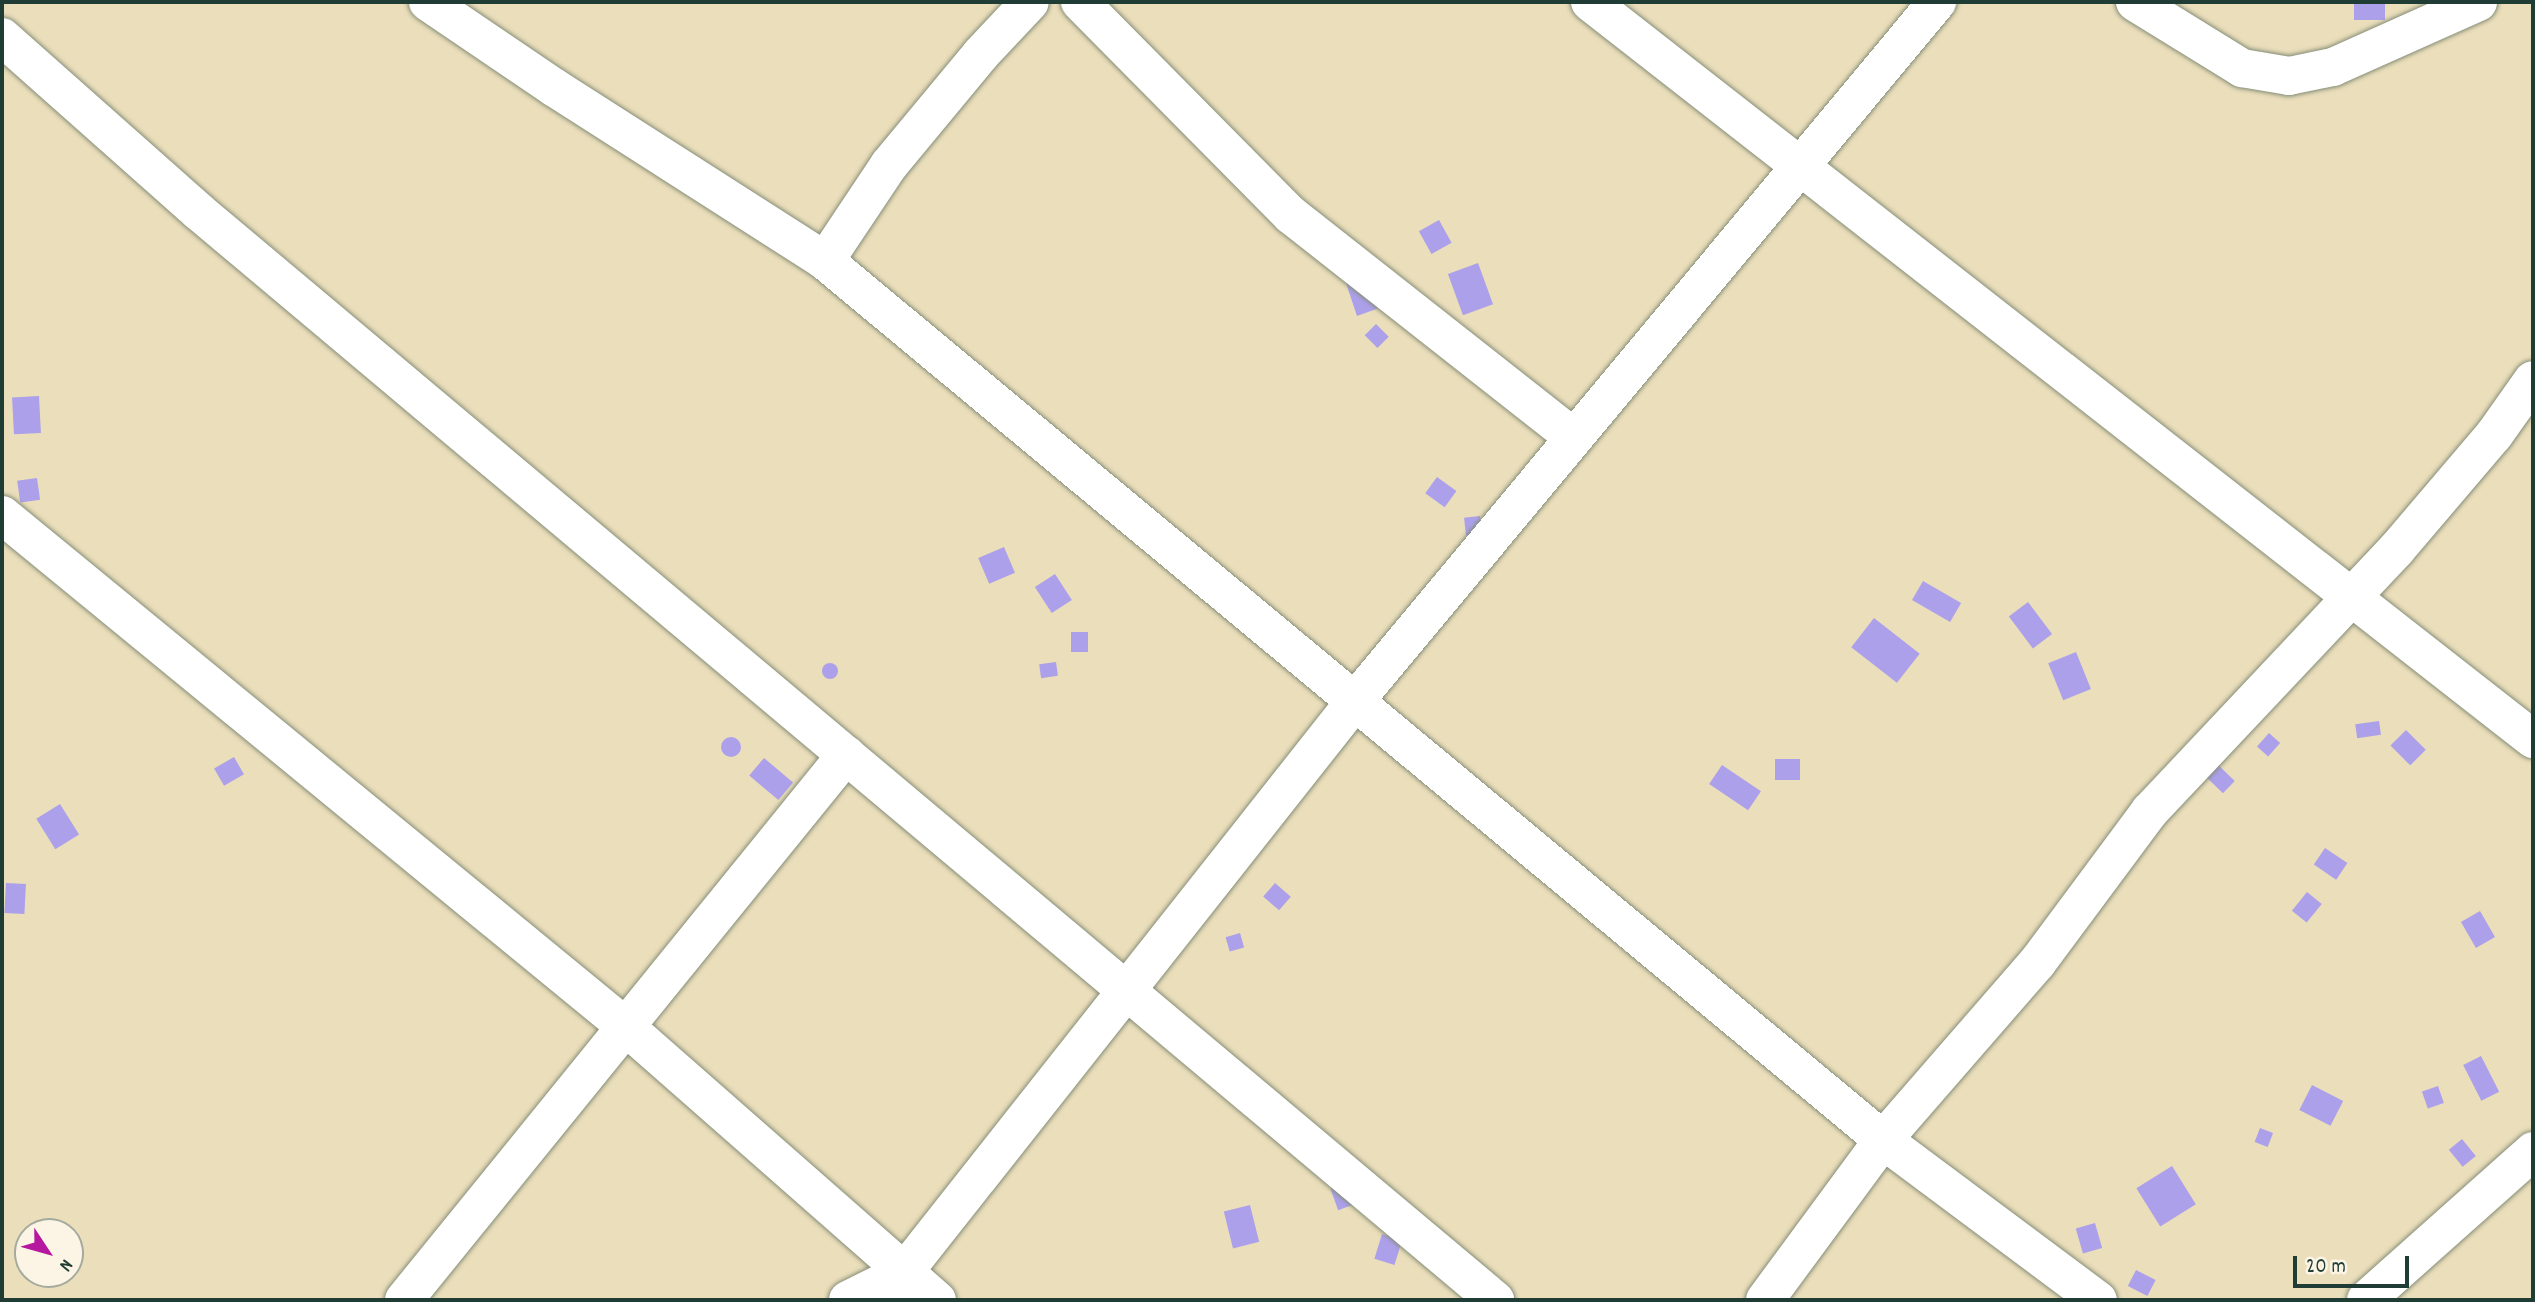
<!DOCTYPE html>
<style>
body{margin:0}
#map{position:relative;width:2535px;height:1302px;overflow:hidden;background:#ebdebb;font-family:Dekko,sans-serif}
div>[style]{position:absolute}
.building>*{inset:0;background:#aca0eb;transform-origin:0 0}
.round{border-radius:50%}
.roads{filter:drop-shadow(0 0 2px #858e78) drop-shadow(0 0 2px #858e78)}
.minor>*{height:38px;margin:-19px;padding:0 19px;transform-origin:19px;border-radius:19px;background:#fff}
span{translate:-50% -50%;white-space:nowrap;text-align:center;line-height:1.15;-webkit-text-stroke:5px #fcf5e5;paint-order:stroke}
.frame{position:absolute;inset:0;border:4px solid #1f3d34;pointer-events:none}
.north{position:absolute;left:14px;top:1218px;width:70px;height:70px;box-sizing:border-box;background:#fcf5e5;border:2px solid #a4ab9e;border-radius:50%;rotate:126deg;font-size:19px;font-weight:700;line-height:28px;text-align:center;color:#1f3d34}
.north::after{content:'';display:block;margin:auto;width:24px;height:32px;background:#b5179e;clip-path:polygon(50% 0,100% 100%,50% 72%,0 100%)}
.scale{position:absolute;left:2293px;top:1256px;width:116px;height:32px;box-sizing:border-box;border:4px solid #1f3d34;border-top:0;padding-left:9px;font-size:21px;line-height:24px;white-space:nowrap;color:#1f3d34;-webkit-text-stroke:5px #fcf5e5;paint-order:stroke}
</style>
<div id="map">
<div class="building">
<i style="left:2354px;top:2px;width:31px;height:18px"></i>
<i style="left:1439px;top:220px;width:26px;height:23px;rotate:61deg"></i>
<i style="left:1478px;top:263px;width:44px;height:32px;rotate:70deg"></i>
<i style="clip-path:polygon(1345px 280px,1382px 307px,1357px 316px)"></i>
<i style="left:1376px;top:324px;width:18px;height:16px;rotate:45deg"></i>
<i style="left:39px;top:396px;width:37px;height:27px;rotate:87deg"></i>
<i style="left:1437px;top:477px;width:24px;height:20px;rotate:36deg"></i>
<i style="left:37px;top:478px;width:22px;height:20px;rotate:82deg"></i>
<i style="left:1480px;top:516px;width:18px;height:16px;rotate:84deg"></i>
<i style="left:1004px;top:547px;width:28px;height:28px;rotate:67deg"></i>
<i style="left:1055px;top:574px;width:31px;height:24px;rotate:57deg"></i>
<i style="left:1923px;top:581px;width:44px;height:22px;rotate:30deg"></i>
<i style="left:2028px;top:602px;width:40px;height:24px;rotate:53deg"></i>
<i style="left:1874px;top:618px;width:58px;height:37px;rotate:38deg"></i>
<i style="left:1071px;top:632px;width:17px;height:20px"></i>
<i style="left:2076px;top:652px;width:40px;height:30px;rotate:68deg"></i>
<i style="left:1056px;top:662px;width:14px;height:17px;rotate:82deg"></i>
<i class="round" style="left:822px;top:663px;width:16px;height:16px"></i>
<i style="left:2379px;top:721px;width:14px;height:24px;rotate:82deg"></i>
<i style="left:2406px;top:730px;width:28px;height:22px;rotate:45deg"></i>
<i style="left:2269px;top:733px;width:15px;height:18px;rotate:42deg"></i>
<i class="round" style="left:721px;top:737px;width:20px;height:20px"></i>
<i style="left:234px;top:757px;width:20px;height:23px;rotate:60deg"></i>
<i style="left:764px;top:758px;width:38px;height:23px;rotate:40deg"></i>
<i style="left:2211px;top:758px;width:33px;height:17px;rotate:44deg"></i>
<i style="left:1775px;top:759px;width:25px;height:21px"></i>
<i style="left:1722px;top:765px;width:47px;height:23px;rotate:34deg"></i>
<i style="left:60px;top:804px;width:36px;height:28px;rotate:58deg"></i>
<i style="left:2325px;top:848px;width:27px;height:20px;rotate:34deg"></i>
<i style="left:6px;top:883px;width:20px;height:30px;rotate:3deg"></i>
<i style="left:1275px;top:883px;width:21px;height:18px;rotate:41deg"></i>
<i style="left:2307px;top:892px;width:19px;height:24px;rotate:39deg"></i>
<i style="left:2480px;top:911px;width:30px;height:22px;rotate:60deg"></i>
<i style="left:1240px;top:933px;width:15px;height:15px;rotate:74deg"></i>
<i style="left:2481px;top:1056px;width:40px;height:20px;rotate:63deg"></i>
<i style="left:2312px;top:1085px;width:35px;height:28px;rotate:27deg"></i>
<i style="left:2438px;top:1086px;width:18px;height:17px;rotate:71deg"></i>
<i style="left:2260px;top:1128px;width:14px;height:15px;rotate:21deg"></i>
<i style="left:2462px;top:1139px;width:22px;height:17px;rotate:51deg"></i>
<i style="left:2172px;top:1166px;width:45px;height:42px;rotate:58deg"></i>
<i style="left:1351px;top:1181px;width:23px;height:22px;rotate:70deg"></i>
<i style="left:1250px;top:1205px;width:38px;height:27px;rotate:76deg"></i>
<i style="left:2095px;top:1223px;width:26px;height:20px;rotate:74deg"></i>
<i style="left:1382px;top:1234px;width:21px;height:26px;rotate:17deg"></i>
<i style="left:2136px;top:1270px;width:22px;height:18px;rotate:27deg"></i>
</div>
<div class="roads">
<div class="minor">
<i style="left:428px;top:2px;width:153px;rotate:34.1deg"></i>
<i style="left:555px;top:88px;width:321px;rotate:32.6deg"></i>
<i style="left:825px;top:261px;width:1376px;rotate:39.72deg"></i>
<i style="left:1883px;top:1140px;width:268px;rotate:36.7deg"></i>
<i style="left:1080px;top:2px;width:300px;rotate:45.3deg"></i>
<i style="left:1291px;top:215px;width:360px;rotate:38.2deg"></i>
<i style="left:1590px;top:2px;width:1197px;rotate:38.01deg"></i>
<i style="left:2135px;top:2px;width:126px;rotate:31.7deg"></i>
<i style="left:2242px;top:68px;width:48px;rotate:9.7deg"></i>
<i style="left:2289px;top:76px;width:45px;rotate:-11.6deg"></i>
<i style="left:2333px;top:67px;width:159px;rotate:-24.1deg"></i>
<i style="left:2px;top:37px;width:262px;rotate:41.6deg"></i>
<i style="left:198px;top:211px;width:1694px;rotate:40.02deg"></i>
<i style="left:825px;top:261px;width:115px;rotate:-56.3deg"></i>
<i style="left:889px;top:165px;width:144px;rotate:-50.3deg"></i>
<i style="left:981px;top:54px;width:71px;rotate:-46.7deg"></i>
<i style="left:2px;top:515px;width:807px;rotate:39.37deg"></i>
<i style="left:626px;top:1027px;width:414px;rotate:41.3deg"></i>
<i style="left:404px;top:1300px;width:702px;rotate:-50.96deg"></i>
<i style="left:848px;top:1300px;width:60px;rotate:-26.6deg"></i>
<i style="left:882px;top:1300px;width:763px;rotate:-51.7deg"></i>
<i style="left:1355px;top:701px;width:910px;rotate:-50.22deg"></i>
<i style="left:1765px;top:1300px;width:199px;rotate:-53.6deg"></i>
<i style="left:1883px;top:1140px;width:235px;rotate:-49deg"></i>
<i style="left:2037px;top:963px;width:189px;rotate:-53.4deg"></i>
<i style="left:2150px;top:811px;width:359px;rotate:-46.7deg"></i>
<i style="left:2396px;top:550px;width:151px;rotate:-49.6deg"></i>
<i style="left:2494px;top:435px;width:67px;rotate:-54.7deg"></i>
<i style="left:2366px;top:1300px;width:224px;rotate:-41.7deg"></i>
</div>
</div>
<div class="frame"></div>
<div class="north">N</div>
<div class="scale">20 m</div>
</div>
